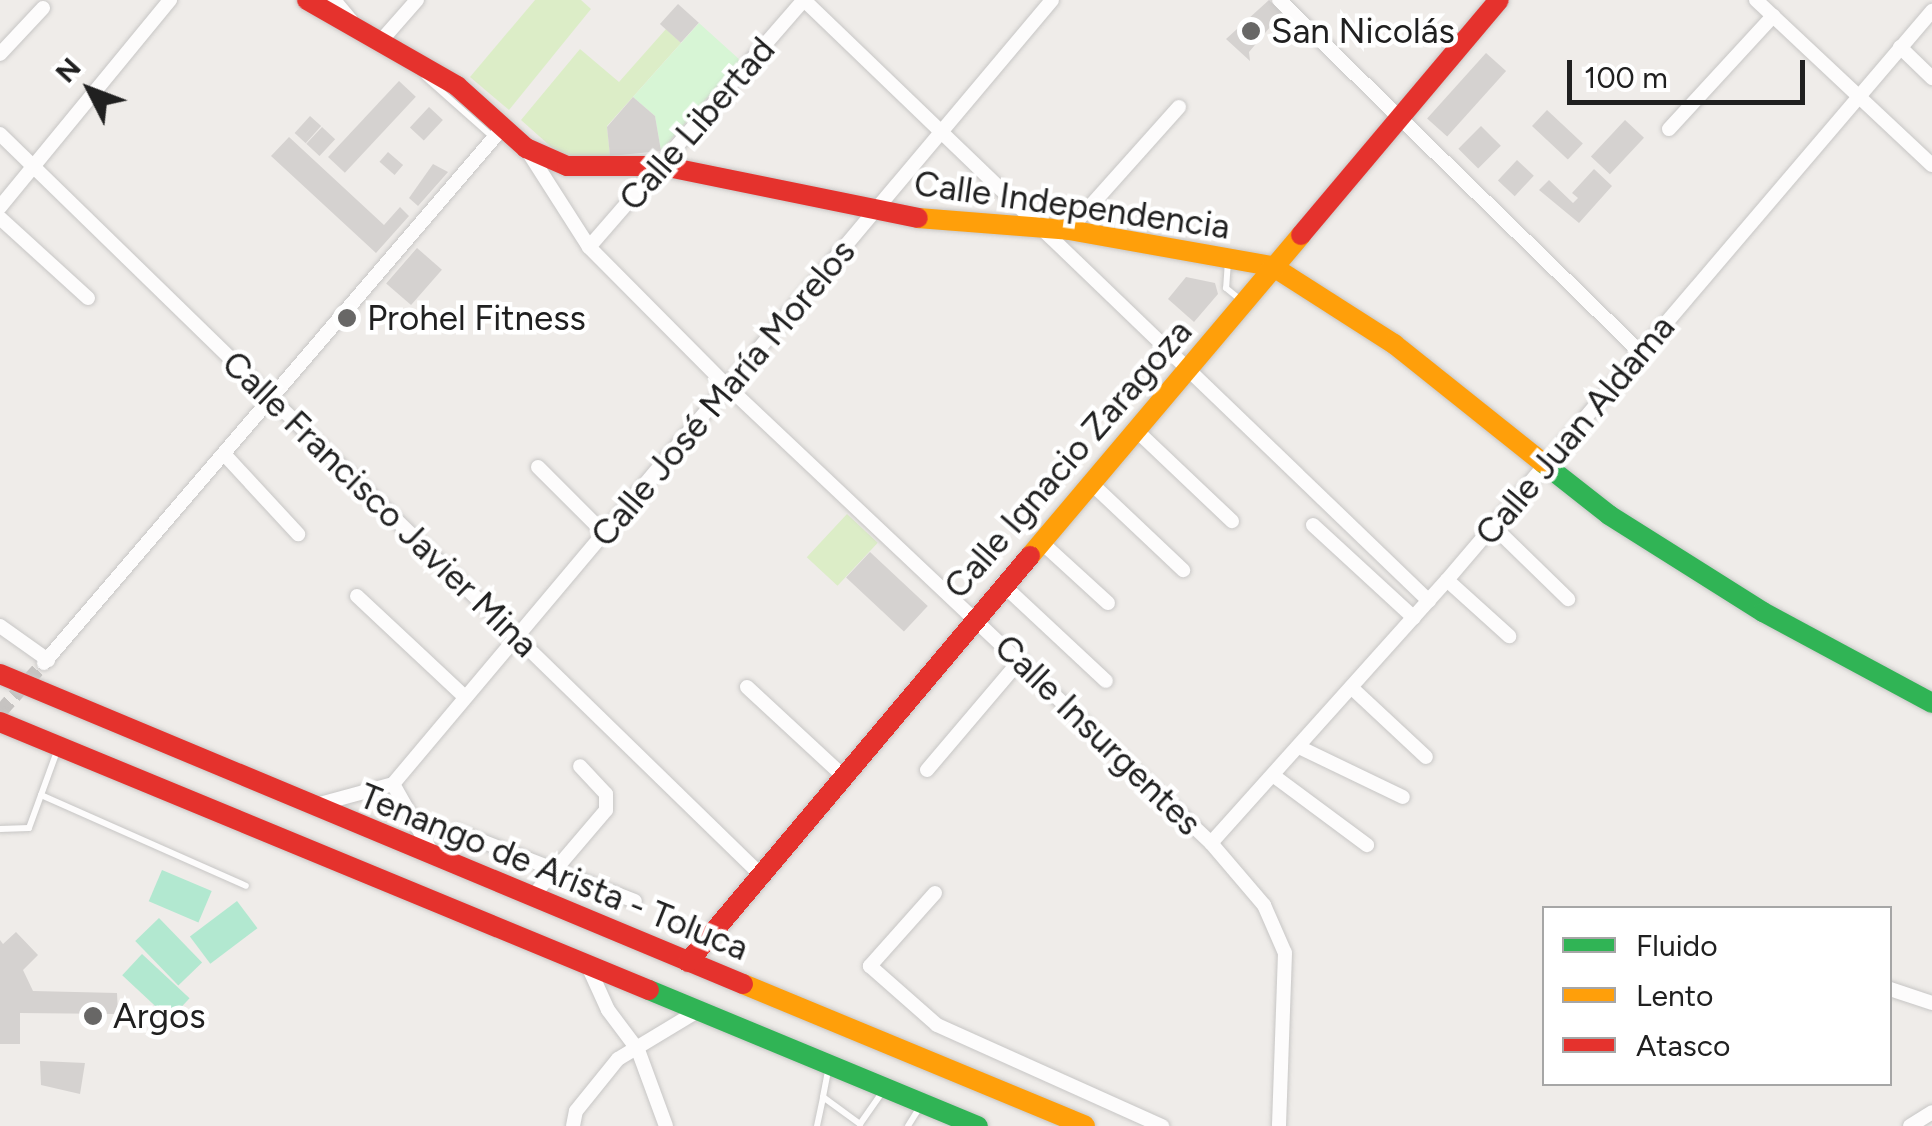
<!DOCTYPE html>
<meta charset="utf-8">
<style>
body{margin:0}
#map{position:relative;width:1932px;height:1126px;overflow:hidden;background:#efece9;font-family:Figtree,sans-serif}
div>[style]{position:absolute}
.grass>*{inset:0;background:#dcedc7;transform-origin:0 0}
.park>*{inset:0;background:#d7f5d5}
.pitch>*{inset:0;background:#b2e8d0;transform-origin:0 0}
.building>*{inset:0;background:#d5d2d0;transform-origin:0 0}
.street-tunnel>*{height:14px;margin-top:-7px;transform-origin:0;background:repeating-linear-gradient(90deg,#c6c3c1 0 14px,transparent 0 21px)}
.roads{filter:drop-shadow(0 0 2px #c7c6c5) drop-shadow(0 0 2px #c7c6c5)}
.lane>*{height:6px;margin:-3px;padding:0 3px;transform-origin:3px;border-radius:3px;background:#fdfcfc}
.street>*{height:14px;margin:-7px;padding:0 7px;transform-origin:7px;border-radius:7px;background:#fdfcfc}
.fast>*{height:20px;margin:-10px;padding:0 10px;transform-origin:10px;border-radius:10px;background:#30b455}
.slow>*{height:20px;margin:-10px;padding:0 10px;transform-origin:10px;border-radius:10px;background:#ff9f0a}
.jam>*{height:20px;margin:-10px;padding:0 10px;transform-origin:10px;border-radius:10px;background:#e5322d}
.dots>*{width:28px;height:28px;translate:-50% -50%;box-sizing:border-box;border:5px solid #fff;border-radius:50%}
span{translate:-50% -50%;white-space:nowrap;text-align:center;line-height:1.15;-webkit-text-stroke:9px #fff;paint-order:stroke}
.poi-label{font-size:35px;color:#202020}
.left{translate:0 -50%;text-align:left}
.street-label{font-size:35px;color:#202020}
.legend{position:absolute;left:1542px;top:906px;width:350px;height:180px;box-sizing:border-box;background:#fff;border:2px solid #a6a6a6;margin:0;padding:12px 18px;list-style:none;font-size:30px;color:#202020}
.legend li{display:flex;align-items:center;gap:20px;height:50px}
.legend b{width:50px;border:2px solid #a6a6a6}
.north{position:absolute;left:40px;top:40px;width:100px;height:100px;-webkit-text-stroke:8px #fff;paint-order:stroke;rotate:312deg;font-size:28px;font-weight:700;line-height:40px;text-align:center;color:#202020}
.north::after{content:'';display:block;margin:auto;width:35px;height:45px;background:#202020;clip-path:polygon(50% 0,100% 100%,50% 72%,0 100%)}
.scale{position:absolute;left:1567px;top:60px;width:238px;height:45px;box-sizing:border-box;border:5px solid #202020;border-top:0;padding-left:12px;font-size:30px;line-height:35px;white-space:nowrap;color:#202020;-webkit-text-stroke:8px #fff;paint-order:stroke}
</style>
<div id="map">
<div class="grass">
<i style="clip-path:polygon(535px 0,581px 0,591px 9px,509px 110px,470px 77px)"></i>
<i style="clip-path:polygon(666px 29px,681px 43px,607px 126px,610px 156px,567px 161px,521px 120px,580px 49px,619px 82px)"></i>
<i style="left:847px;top:514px;width:42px;height:59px;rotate:43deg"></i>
</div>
<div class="park">
<i style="clip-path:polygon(699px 23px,740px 60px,661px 151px,655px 116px,633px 97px)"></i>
</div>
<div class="pitch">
<i style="left:162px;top:870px;width:54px;height:34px;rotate:23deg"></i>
<i style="left:237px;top:901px;width:34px;height:59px;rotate:53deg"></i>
<i style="left:159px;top:918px;width:62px;height:33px;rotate:46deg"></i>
<i style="left:142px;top:954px;width:65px;height:29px;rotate:43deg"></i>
</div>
<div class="building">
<i style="clip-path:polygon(1269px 0,1282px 13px,1249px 52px,1250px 61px,1226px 39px)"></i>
<i style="left:678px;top:4px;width:28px;height:27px;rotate:42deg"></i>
<i style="left:1486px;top:53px;width:27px;height:88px;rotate:42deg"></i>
<i style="left:399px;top:81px;width:23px;height:104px;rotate:43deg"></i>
<i style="clip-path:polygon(633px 97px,655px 116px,661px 151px,610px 156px,607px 127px)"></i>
<i style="left:429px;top:107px;width:19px;height:28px;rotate:43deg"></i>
<i style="left:1547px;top:110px;width:49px;height:22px;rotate:43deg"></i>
<i style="left:310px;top:116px;width:15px;height:23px;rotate:42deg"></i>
<i style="left:1625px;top:120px;width:26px;height:50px;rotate:43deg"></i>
<i style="left:1481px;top:126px;width:28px;height:32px;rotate:45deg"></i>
<i style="left:322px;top:127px;width:18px;height:23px;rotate:43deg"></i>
<i style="clip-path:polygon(289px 137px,384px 225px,400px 207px,409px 216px,376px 253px,271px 156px)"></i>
<i style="left:388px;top:152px;width:20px;height:13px;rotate:41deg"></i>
<i style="left:1517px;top:160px;width:23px;height:28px;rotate:43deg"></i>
<i style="clip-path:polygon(433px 164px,448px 172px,418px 206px,409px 198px)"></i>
<i style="clip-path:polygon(1594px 169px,1612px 186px,1579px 223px,1539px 190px,1549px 180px,1573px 203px,1578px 198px,1572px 193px)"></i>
<i style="left:417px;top:248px;width:33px;height:47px;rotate:41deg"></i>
<i style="clip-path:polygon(1186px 277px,1215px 283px,1218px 294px,1194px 322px,1168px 299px)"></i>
<i style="left:870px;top:552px;width:79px;height:35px;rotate:43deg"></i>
<i style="clip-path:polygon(16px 932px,38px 955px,23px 970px,33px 991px,117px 993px,118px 1014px,20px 1013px,20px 1044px,0 1044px,0 940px,3px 944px)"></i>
<i style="clip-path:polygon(40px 1061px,85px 1063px,80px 1094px,41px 1085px)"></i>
</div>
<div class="street-tunnel">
<i style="left:0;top:712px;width:66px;rotate:-48.1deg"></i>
</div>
<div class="roads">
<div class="lane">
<i style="left:425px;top:77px;width:92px;rotate:41.5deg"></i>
<i style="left:1228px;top:261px;width:27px;rotate:94deg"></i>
<i style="left:1226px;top:288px;width:21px;rotate:39deg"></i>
<i style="left:41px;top:795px;width:224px;rotate:23.9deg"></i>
<i style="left:0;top:829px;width:29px;rotate:-2deg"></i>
<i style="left:29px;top:828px;width:82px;rotate:-70deg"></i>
<i style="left:828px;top:1071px;width:26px;rotate:101deg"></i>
<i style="left:823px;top:1097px;width:46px;rotate:36.1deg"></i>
<i style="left:860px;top:1124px;width:39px;rotate:-55deg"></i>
<i style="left:817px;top:1126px;width:29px;rotate:-78deg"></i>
<i style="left:908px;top:1126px;width:19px;rotate:-58deg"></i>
</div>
<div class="street">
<i style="left:334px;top:0;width:26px;rotate:50deg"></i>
<i style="left:1279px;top:0;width:504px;rotate:44.28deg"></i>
<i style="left:1756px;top:0;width:241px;rotate:43.2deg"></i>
<i style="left:380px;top:42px;width:56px;rotate:-48.6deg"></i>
<i style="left:1900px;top:47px;width:45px;rotate:44.1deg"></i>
<i style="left:0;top:54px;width:63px;rotate:-46.9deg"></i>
<i style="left:1669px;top:129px;width:154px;rotate:-47.4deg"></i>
<i style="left:0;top:134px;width:1061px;rotate:44.24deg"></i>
<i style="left:527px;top:150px;width:115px;rotate:57.4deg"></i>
<i style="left:589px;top:247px;width:194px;rotate:45.2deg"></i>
<i style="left:726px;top:385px;width:667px;rotate:43.36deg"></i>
<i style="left:1211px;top:843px;width:82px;rotate:49.5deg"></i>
<i style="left:1264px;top:905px;width:52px;rotate:66.4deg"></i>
<i style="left:1285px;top:953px;width:173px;rotate:92deg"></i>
<i style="left:0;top:207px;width:268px;rotate:-50.6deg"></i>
<i style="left:0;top:218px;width:119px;rotate:42.3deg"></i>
<i style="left:1069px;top:230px;width:165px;rotate:-48.2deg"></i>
<i style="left:589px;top:247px;width:327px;rotate:-49deg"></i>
<i style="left:804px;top:0;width:867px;rotate:43.88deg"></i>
<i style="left:1137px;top:431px;width:131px;rotate:43.5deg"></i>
<i style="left:225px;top:455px;width:108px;rotate:47.3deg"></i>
<i style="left:538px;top:467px;width:95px;rotate:45deg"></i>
<i style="left:1091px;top:483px;width:127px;rotate:43.4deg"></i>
<i style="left:1313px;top:525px;width:137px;rotate:42.6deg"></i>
<i style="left:1493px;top:526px;width:105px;rotate:44.2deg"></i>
<i style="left:1040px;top:541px;width:92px;rotate:42.4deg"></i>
<i style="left:1447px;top:580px;width:84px;rotate:42.1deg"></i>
<i style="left:1002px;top:584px;width:142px;rotate:43deg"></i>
<i style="left:357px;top:596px;width:148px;rotate:43.1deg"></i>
<i style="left:0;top:626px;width:59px;rotate:35.3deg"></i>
<i style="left:44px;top:663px;width:708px;rotate:-49.41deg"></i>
<i style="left:747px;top:687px;width:129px;rotate:42.8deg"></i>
<i style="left:1352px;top:688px;width:101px;rotate:43deg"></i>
<i style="left:1301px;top:748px;width:113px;rotate:25.7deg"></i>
<i style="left:927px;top:770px;width:145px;rotate:-49.7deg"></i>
<i style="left:1274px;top:776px;width:116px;rotate:36.6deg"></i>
<i style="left:393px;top:784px;width:1024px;rotate:-49.95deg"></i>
<i style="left:393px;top:784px;width:79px;rotate:60.5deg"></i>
<i style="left:316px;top:805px;width:80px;rotate:-15.3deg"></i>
<i style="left:456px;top:831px;width:192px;rotate:21.4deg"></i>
<i style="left:1211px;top:843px;width:353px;rotate:-48.1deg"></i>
<i style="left:1447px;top:580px;width:748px;rotate:-49.56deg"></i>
<i style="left:935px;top:893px;width:98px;rotate:131.7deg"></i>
<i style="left:870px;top:966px;width:89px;rotate:41.4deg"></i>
<i style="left:937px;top:1025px;width:247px;rotate:24.2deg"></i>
<i style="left:532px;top:897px;width:114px;rotate:-49.6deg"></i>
<i style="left:606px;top:810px;width:16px;rotate:-90deg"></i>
<i style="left:606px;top:794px;width:38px;rotate:-133deg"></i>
<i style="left:588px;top:966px;width:48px;rotate:65.6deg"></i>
<i style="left:608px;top:1010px;width:50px;rotate:53.1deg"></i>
<i style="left:638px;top:1050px;width:81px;rotate:69.8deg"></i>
<i style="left:1890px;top:989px;width:44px;rotate:18.4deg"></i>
<i style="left:573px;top:1126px;width:15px;rotate:-79deg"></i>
<i style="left:576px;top:1111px;width:67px;rotate:-51.1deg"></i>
<i style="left:618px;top:1059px;width:91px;rotate:-31.1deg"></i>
<i style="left:1910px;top:1126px;width:26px;rotate:-32deg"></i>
</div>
<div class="fast">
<i style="left:1543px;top:463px;width:84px;rotate:38.2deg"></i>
<i style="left:1609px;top:515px;width:182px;rotate:32.2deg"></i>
<i style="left:1763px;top:612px;width:192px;rotate:28.3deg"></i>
<i style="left:649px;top:990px;width:356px;rotate:22.5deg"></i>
</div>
<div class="slow">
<i style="left:918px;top:218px;width:151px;rotate:4.5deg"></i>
<i style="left:1069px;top:230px;width:206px;rotate:10.1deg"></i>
<i style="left:1272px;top:266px;width:145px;rotate:32.6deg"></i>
<i style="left:1394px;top:344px;width:191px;rotate:38.6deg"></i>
<i style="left:1030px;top:556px;width:420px;rotate:-49.8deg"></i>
<i style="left:743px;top:984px;width:370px;rotate:22.5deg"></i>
</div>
<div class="jam">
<i style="left:307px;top:0;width:173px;rotate:29.8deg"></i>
<i style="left:457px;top:86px;width:93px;rotate:41.9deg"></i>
<i style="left:526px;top:148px;width:45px;rotate:23.7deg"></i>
<i style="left:567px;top:166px;width:96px"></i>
<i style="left:663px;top:166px;width:260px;rotate:11.5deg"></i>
<i style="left:1301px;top:235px;width:307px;rotate:-49.9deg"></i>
<i style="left:0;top:674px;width:805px;rotate:22.65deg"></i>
<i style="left:0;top:722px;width:702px;rotate:22.44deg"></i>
<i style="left:688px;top:962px;width:531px;rotate:-49.89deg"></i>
</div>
</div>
<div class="dots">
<i style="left:1251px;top:31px;background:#686766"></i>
<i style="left:347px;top:318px;background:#686766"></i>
<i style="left:93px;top:1016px;background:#686766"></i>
</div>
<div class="poi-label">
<span class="left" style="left:1271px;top:31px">San Nicolás</span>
<span class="left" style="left:367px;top:318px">Prohel Fitness</span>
<span class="left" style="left:113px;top:1016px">Argos</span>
</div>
<div class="street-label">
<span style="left:697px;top:124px;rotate:-49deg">Calle Libertad</span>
<span style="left:1072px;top:205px;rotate:8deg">Calle Independencia</span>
<span style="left:723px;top:393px;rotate:-50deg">Calle José María Morelos</span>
<span style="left:1575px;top:430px;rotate:-50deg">Calle Juan Aldama</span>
<span style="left:1068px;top:459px;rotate:-49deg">Calle Ignacio Zaragoza</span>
<span style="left:380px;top:504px;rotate:44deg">Calle Francisco Javier Mina</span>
<span style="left:1098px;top:735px;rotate:44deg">Calle Insurgentes</span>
<span style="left:554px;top:872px;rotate:22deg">Tenango de Arista - Toluca</span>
</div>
<ul class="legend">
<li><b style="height:12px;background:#30b455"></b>Fluido</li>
<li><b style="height:12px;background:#ff9f0a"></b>Lento</li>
<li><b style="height:12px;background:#e5322d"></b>Atasco</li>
</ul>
<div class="north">N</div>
<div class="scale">100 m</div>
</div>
